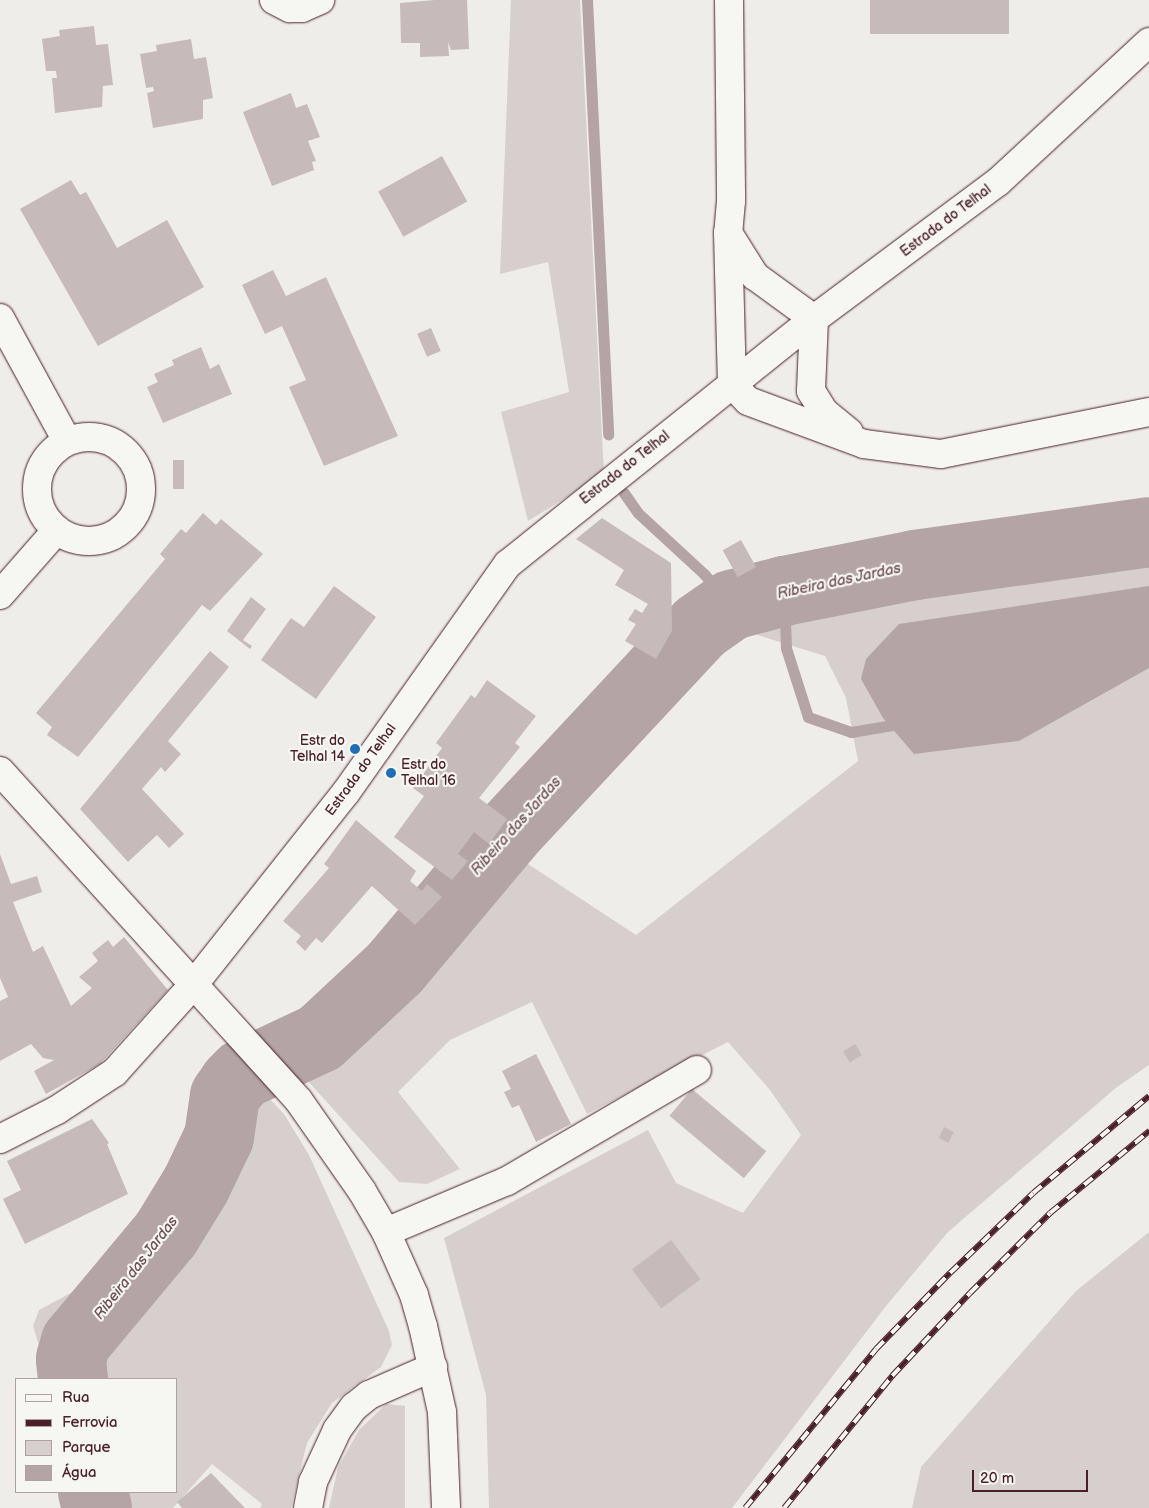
<!DOCTYPE html>
<meta charset="utf-8">
<style>
body{margin:0}
#map{position:relative;width:1149px;height:1508px;overflow:hidden;background:#efedea;font-family:"Balsamiq Sans",sans-serif}
div>[style]{position:absolute}
.green>*{inset:0;background:#d7cfce}
.water>*{inset:0;background:#b4a4a5}
.stream>*{height:11px;margin:-5.5px;padding:0 5.5px;transform-origin:5.5px;border-radius:5.5px;background:#b4a4a5}
.river>*{height:70px;margin:-35px;padding:0 35px;transform-origin:35px;border-radius:35px;background:#b4a4a5}
.building>*{inset:0;background:#c6babb;transform-origin:0 0}
.roads{filter:drop-shadow(0 0 1px #4a1f2b) drop-shadow(0 0 1px #4a1f2b)}
.minor>*{height:28px;margin:-14px;padding:0 14px;transform-origin:14px;border-radius:14px;background:#f6f6f2}
.minor>.ring{margin:-14px;padding:0;box-sizing:content-box;background:none;border:28px solid #f6f6f2;border-radius:50%}
.major>*{height:28px;margin:-14px;padding:0 14px;transform-origin:14px;border-radius:14px;background:#f6f6f2}
.rail>*{height:5.5px;margin-top:-2.75px;transform-origin:0;background:repeating-linear-gradient(90deg,#f6f6f2 0 11px,#4a1f2b 0 22px);box-sizing:border-box;border-block:1px solid #4a1f2b}
.dots>*{width:14px;height:14px;translate:-50% -50%;box-sizing:border-box;border:2px solid #f6f6f2;border-radius:50%}
span{translate:-50% -50%;white-space:nowrap;text-align:center;line-height:1.15;-webkit-text-stroke:4.5px #f6f6f2;paint-order:stroke}
.street-label{font-size:14px;color:#4a1f2b}
.poi-label{font-size:14px;color:#4a1f2b}
.right{translate:-100% -50%;text-align:right}
.left{translate:0 -50%;text-align:left}
.water-label{font-size:15px;color:#6f4e56;font-style:italic}
.legend{position:absolute;left:15px;top:1378px;width:162px;height:115px;box-sizing:border-box;background:#f6f6f2;border:1px solid #b1a0a2;margin:0;padding:6px 9px;list-style:none;font-size:15px;color:#4a1f2b}
.legend li{display:flex;align-items:center;gap:10px;height:25px}
.legend b{width:25px;border:1px solid #b1a0a2}
.scale{position:absolute;left:972px;top:1470px;width:116px;height:22px;box-sizing:border-box;border:2px solid #4a1f2b;border-top:0;padding-left:6px;font-size:15px;line-height:18px;white-space:nowrap;color:#4a1f2b;-webkit-text-stroke:4px #f6f6f2;paint-order:stroke}
</style>
<div id="map">
<div class="green">
<i style="clip-path:polygon(511px 0,580px 0,604px 474px,528px 521px,501px 412px,569px 392px,548px 262px,500px 274px)"></i>
<i style="clip-path:polygon(evenodd,1149px 515px,1149px 1065px,1117px 1087px,948px 1232px,886px 1306px,732px 1508px,489px 1508px,486px 1395px,444px 1238px,648px 1130px,676px 1183px,743px 1213px,801px 1135px,770px 1090px,728px 1042px,587px 1114px,532px 1002px,450px 1040px,398px 1092px,460px 1169px,427px 1184px,399px 1182px,269px 1038px,313px 1022px,373px 966px,696px 614px,786px 577px,1149px 515px,738px 629px,825px 656px,846px 698px,858px 761px,636px 935px,522px 860px,738px 629px)"></i>
<i style="clip-path:polygon(222px 1048px,284px 1114px,309px 1155px,389px 1331px,392px 1345px,381px 1367px,332px 1403px,307px 1443px,291px 1508px,260px 1508px,262px 1504px,212px 1464px,173px 1508px,73px 1508px,71px 1492px,176px 1492px,176px 1379px,49px 1379px,33px 1326px,39px 1310px,93px 1281px,155px 1203px)"></i>
<i style="clip-path:polygon(1149px 1232px,1149px 1508px,912px 1508px,921px 1467px,1076px 1291px)"></i>
<i style="clip-path:polygon(386px 1404px,405px 1406px,405px 1508px,329px 1508px,338px 1467px,359px 1430px)"></i>
</div>
<div class="water">
<i style="clip-path:polygon(1149px 586px,1149px 668px,1019px 741px,914px 754px,883px 718px,861px 679px,866px 659px,899px 624px)"></i>
</div>
<div class="stream">
<i style="left:587px;top:0;width:435px;rotate:87.2deg"></i>
<i style="left:624px;top:493px;width:24px;rotate:55deg"></i>
<i style="left:638px;top:513px;width:90px;rotate:42.7deg"></i>
<i style="left:704px;top:574px;width:42px;rotate:47.9deg"></i>
<i style="left:784px;top:591px;width:57px;rotate:88deg"></i>
<i style="left:786px;top:648px;width:72px;rotate:72.3deg"></i>
<i style="left:808px;top:717px;width:46px;rotate:19.2deg"></i>
<i style="left:851px;top:732px;width:55px;rotate:-9.5deg"></i>
</div>
<div class="river">
<i style="left:73px;top:1379px;width:20px;rotate:-96deg"></i>
<i style="left:71px;top:1359px;width:18px;rotate:-74deg"></i>
<i style="left:76px;top:1342px;width:141px;rotate:-50.2deg"></i>
<i style="left:166px;top:1234px;width:57px;rotate:-58.5deg"></i>
<i style="left:196px;top:1185px;width:53px;rotate:-64.4deg"></i>
<i style="left:219px;top:1137px;width:41px;rotate:-81.7deg"></i>
<i style="left:225px;top:1096px;width:16px;rotate:-55deg"></i>
<i style="left:234px;top:1083px;width:13px;rotate:-45deg"></i>
<i style="left:243px;top:1074px;width:85px;rotate:-25.1deg"></i>
<i style="left:320px;top:1038px;width:103px;rotate:-43deg"></i>
<i style="left:395px;top:968px;width:177px;rotate:-50deg"></i>
<i style="left:509px;top:832px;width:280px;rotate:-47deg"></i>
<i style="left:700px;top:627px;width:39px;rotate:-35deg"></i>
<i style="left:732px;top:605px;width:54px;rotate:-15.1deg"></i>
<i style="left:784px;top:591px;width:134px;rotate:-11.2deg"></i>
<i style="left:915px;top:565px;width:236px;rotate:-8deg"></i>
<i style="left:93px;top:1492px;width:16px;rotate:76deg"></i>
</div>
<div class="building">
<i style="clip-path:polygon(435px 0,467px 0,469px 49px,451px 50px,448px 42px,449px 56px,420px 57px,420px 43px,401px 43px,400px 3px)"></i>
<i style="left:870px;top:0;width:139px;height:34px"></i>
<i style="clip-path:polygon(94px 26px,96px 45px,108px 44px,113px 85px,103px 86px,102px 107px,55px 113px,52px 78px,57px 78px,56px 71px,46px 71px,42px 39px,60px 36px,59px 30px)"></i>
<i style="clip-path:polygon(191px 39px,194px 59px,206px 57px,213px 98px,203px 100px,203px 119px,153px 128px,147px 93px,154px 91px,153px 87px,146px 88px,140px 54px,157px 51px,156px 45px)"></i>
<i style="clip-path:polygon(291px 93px,296px 108px,307px 104px,320px 137px,308px 141px,316px 161px,312px 162px,314px 170px,272px 186px,243px 112px)"></i>
<i style="left:442px;top:156px;width:52px;height:73px;rotate:61deg"></i>
<i style="clip-path:polygon(71px 180px,80px 195px,86px 192px,117px 248px,167px 220px,204px 287px,98px 346px,20px 209px)"></i>
<i style="clip-path:polygon(273px 270px,286px 296px,326px 277px,398px 436px,324px 466px,289px 387px,306px 380px,282px 326px,265px 334px,242px 285px)"></i>
<i style="left:431px;top:328px;width:25px;height:15px;rotate:67deg"></i>
<i style="clip-path:polygon(201px 347px,210px 369px,219px 364px,232px 394px,163px 423px,147px 387px,158px 382px,154px 374px,174px 365px,172px 360px)"></i>
<i style="left:173px;top:460px;width:11px;height:29px"></i>
<i style="clip-path:polygon(203px 513px,216px 525px,221px 519px,263px 554px,210px 611px,202px 605px,78px 757px,47px 735px,52px 727px,36px 713px,165px 559px,160px 554px,181px 529px,186px 533px)"></i>
<i style="clip-path:polygon(602px 518px,671px 563px,672px 631px,656px 659px,625px 641px,636px 624px,628px 620px,635px 609px,642px 613px,648px 604px,615px 585px,624px 570px,576px 539px)"></i>
<i style="left:741px;top:540px;width:31px;height:21px;rotate:61deg"></i>
<i style="clip-path:polygon(334px 586px,376px 617px,316px 699px,261px 660px,291px 618px,304px 627px)"></i>
<i style="clip-path:polygon(251px 597px,266px 609px,243px 640px,252px 646px,250px 649px,227px 631px)"></i>
<i style="clip-path:polygon(210px 651px,229px 667px,168px 741px,181px 754px,165px 772px,161px 767px,142px 789px,184px 834px,169px 848px,157px 835px,128px 862px,80px 809px)"></i>
<i style="clip-path:polygon(487px 680px,536px 716px,515px 743px,520px 747px,479px 798px,507px 819px,489px 844px,474px 832px,458px 854px,468px 861px,452px 880px,394px 837px,424px 796px,413px 788px,442px 748px,436px 743px,471px 695px,475px 698px)"></i>
<i style="clip-path:polygon(356px 820px,416px 871px,410px 881px,422px 891px,427px 884px,442px 897px,415px 925px,372px 886px,322px 943px,316px 938px,305px 951px,296px 942px,301px 936px,283px 921px,329px 868px,324px 864px)"></i>
<i style="clip-path:polygon(0 854px,11px 884px,37px 876px,42px 892px,13px 902px,33px 952px,43px 946px,71px 1006px,92px 988px,79px 977px,98px 961px,92px 953px,108px 940px,113px 947px,124px 937px,168px 990px,100px 1064px,46px 1094px,34px 1071px,54px 1060px,43px 1058px,31px 1044px,0 1061px,0 1001px,8px 997px,0 978px)"></i>
<i style="left:855px;top:1044px;width:13px;height:14px;rotate:58deg"></i>
<i style="clip-path:polygon(536px 1054px,571px 1124px,536px 1142px,519px 1105px,512px 1108px,504px 1092px,511px 1089px,502px 1071px)"></i>
<i style="left:692px;top:1089px;width:97px;height:35px;rotate:40deg"></i>
<i style="clip-path:polygon(92px 1119px,109px 1143px,107px 1144px,128px 1194px,25px 1244px,3px 1199px,21px 1190px,7px 1161px)"></i>
<i style="left:944px;top:1127px;width:11px;height:12px;rotate:27deg"></i>
<i style="left:671px;top:1240px;width:49px;height:49px;rotate:53deg"></i>
<i style="clip-path:polygon(211px 1473px,245px 1508px,182px 1508px,177px 1502px)"></i>
</div>
<div class="roads">
<div class="minor">
<i style="left:274px;top:0;width:18px;rotate:27deg"></i>
<i style="left:290px;top:8px;width:12px"></i>
<i style="left:302px;top:8px;width:20px;rotate:-24deg"></i>
<i style="left:729px;top:0;width:201px;rotate:89.4deg"></i>
<i style="left:731px;top:201px;width:32px;rotate:95deg"></i>
<i style="left:728px;top:233px;width:51px;rotate:57.9deg"></i>
<i style="left:755px;top:276px;width:73px;rotate:36.1deg"></i>
<i style="left:728px;top:233px;width:151px;rotate:88.5deg"></i>
<i style="left:732px;top:384px;width:23px;rotate:47deg"></i>
<i style="left:748px;top:401px;width:124px;rotate:20.3deg"></i>
<i style="left:864px;top:444px;width:78px;rotate:7.4deg"></i>
<i style="left:941px;top:454px;width:212px;rotate:-11.4deg"></i>
<i style="left:0;top:318px;width:140px;rotate:61.4deg"></i>
<i style="left:814px;top:319px;width:72px;rotate:92.4deg"></i>
<i style="left:811px;top:391px;width:25px;rotate:58deg"></i>
<i style="left:824px;top:412px;width:32px;rotate:39deg"></i>
<i class="ring" style="left:37px;top:437px;width:76px;height:76px"></i>
<i style="left:0;top:595px;width:85px;rotate:-48.8deg"></i>
<i style="left:0;top:1139px;width:64px;rotate:-27deg"></i>
<i style="left:57px;top:1110px;width:69px;rotate:-33.2deg"></i>
<i style="left:115px;top:1072px;width:118px;rotate:-48.1deg"></i>
<i style="left:194px;top:984px;width:246px;rotate:-51.6deg"></i>
<i style="left:347px;top:791px;width:278px;rotate:-54.7deg"></i>
<i style="left:508px;top:564px;width:392px;rotate:-38.7deg"></i>
<i style="left:814px;top:319px;width:229px;rotate:-36.7deg"></i>
<i style="left:998px;top:182px;width:206px;rotate:-42.8deg"></i>
<i style="left:386px;top:1232px;width:131px;rotate:-22.9deg"></i>
<i style="left:507px;top:1181px;width:220px;rotate:-30.3deg"></i>
<i style="left:308px;top:1508px;width:26px;rotate:-79deg"></i>
<i style="left:313px;top:1482px;width:57px;rotate:-65.2deg"></i>
<i style="left:337px;top:1430px;width:29px;rotate:-54deg"></i>
<i style="left:354px;top:1407px;width:19px;rotate:-39deg"></i>
<i style="left:369px;top:1395px;width:70px;rotate:-23.6deg"></i>
</div>
<div class="major">
<i style="left:0;top:771px;width:445px;rotate:47.8deg"></i>
<i style="left:299px;top:1101px;width:110px;rotate:55deg"></i>
<i style="left:362px;top:1191px;width:48px;rotate:59.7deg"></i>
<i style="left:386px;top:1232px;width:69px;rotate:66deg"></i>
<i style="left:414px;top:1295px;width:32px;rotate:74deg"></i>
<i style="left:423px;top:1326px;width:88px;rotate:77.5deg"></i>
<i style="left:442px;top:1412px;width:96px;rotate:87.6deg"></i>
</div>
</div>
<div class="rail">
<i style="left:745px;top:1508px;width:206px;rotate:-50.5deg"></i>
<i style="left:876px;top:1349px;width:106px;rotate:-45.8deg"></i>
<i style="left:950px;top:1273px;width:115px;rotate:-43.9deg"></i>
<i style="left:1033px;top:1193px;width:151px;rotate:-39.9deg"></i>
<i style="left:784px;top:1508px;width:171px;rotate:-50.7deg"></i>
<i style="left:892px;top:1376px;width:114px;rotate:-46.8deg"></i>
<i style="left:970px;top:1293px;width:113px;rotate:-45deg"></i>
<i style="left:1050px;top:1213px;width:129px;rotate:-39.6deg"></i>
</div>
<div class="dots">
<i style="left:355px;top:749px;background:#1f6fb2"></i>
<i style="left:391px;top:773px;background:#1f6fb2"></i>
</div>
<div class="street-label">
<span style="left:946px;top:221px;rotate:-37deg">Estrada do Telhal</span>
<span style="left:625px;top:468px;rotate:-38deg">Estrada do Telhal</span>
<span style="left:361px;top:770px;rotate:-54deg">Estrada do Telhal</span>
</div>
<div class="poi-label">
<span class="right" style="left:345px;top:749px">Estr do<br>Telhal 14</span>
<span class="left" style="left:401px;top:773px">Estr do<br>Telhal 16</span>
</div>
<div class="water-label">
<span style="left:839px;top:581px;rotate:-12deg">Ribeira das Jardas</span>
<span style="left:516px;top:826px;rotate:-48deg">Ribeira das Jardas</span>
<span style="left:136px;top:1268px;rotate:-52deg">Ribeira das Jardas</span>
</div>
<ul class="legend">
<li><b style="height:6px;background:#f6f6f2"></b>Rua</li>
<li><b style="height:6px;background:#4a1f2b"></b>Ferrovia</li>
<li><b style="height:14px;background:#d7cfce"></b>Parque</li>
<li><b style="height:14px;background:#b4a4a5"></b>Água</li>
</ul>
<div class="scale">20 m</div>
</div>
